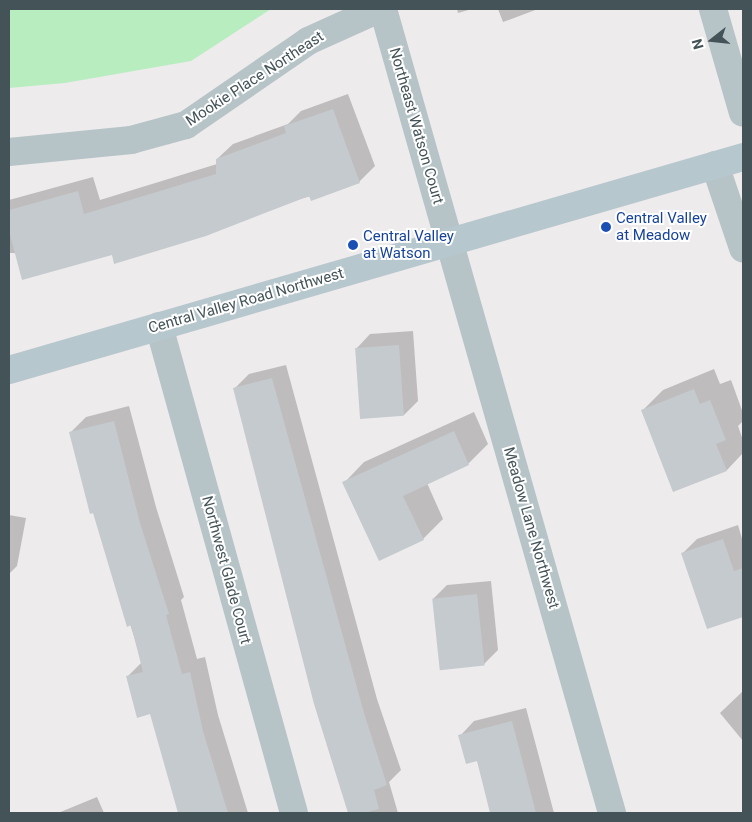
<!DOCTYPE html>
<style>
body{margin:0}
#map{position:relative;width:752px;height:822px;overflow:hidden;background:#eeebec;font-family:Roboto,sans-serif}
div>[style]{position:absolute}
.green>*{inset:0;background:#b8edc0}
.shadow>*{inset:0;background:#0003}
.building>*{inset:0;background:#c5cace;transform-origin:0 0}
.minor>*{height:28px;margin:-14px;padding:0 14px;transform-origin:14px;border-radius:14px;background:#b6c4c8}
.secondary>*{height:28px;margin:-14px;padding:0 14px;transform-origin:14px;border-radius:14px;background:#b7c7ce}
.dots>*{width:14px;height:14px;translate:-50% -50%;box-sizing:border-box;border:2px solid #fff;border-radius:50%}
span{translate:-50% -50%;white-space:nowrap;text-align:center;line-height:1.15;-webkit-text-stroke:4px #fff;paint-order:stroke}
.street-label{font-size:15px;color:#445358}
.transit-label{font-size:15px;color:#164399}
.left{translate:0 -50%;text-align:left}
.frame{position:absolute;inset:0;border:10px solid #445358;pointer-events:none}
.north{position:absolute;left:687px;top:15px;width:50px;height:50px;-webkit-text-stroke:4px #fff;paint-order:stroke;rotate:254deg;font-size:14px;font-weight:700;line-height:20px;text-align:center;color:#445358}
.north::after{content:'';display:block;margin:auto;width:18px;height:22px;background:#445358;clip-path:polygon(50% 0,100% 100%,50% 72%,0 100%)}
</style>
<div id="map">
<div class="green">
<i style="clip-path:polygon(9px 9px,271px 9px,191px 61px,65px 83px,9px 88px)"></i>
</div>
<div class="shadow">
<i style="clip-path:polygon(457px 9px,472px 9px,458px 13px)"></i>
<i style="clip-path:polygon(498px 9px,538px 9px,503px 22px)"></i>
<i style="clip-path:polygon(348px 94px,375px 166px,359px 182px,112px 254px,9px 253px,9px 200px,93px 177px,100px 200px,217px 164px,217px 159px,233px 144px,288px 124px,301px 111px)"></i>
<i style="clip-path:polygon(413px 331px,418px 401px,404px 415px,356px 349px,370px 334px)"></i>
<i style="clip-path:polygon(286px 365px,377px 699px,401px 770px,389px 782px,398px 813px,352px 813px,291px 611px,235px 388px,249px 374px)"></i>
<i style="clip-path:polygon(714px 369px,720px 384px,731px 380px,743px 413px,743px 421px,738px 426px,743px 440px,743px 453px,727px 470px,674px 490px,643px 410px,663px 390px)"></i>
<i style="clip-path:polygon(129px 406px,156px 507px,184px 597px,181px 600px,197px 659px,205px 657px,218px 715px,248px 813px,181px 813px,151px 712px,127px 677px,142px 662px,70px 433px,86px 417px)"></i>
<i style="clip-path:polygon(474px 412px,488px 444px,468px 464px,427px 483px,443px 519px,423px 539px,344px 483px,364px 462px)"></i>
<i style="clip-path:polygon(9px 515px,26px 518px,17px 566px,9px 574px)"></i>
<i style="clip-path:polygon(738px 525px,743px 542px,743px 615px,707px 627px,683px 553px,697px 539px)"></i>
<i style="clip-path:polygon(491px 581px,498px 650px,484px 664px,433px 599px,447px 585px)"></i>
<i style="clip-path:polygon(743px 691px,743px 741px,720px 713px)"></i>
<i style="clip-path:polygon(526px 708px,554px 813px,493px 813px,477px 760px,460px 736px,474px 721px)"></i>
<i style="clip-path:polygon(97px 797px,104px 813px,58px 813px)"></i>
</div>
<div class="building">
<i style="clip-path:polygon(333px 109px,360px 183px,311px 201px,309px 196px,206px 236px,114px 264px,112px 255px,22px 280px,9px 231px,9px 210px,78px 191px,84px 214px,216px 174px,216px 159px,286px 133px,284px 126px)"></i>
<i style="left:399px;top:345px;width:71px;height:44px;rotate:86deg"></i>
<i style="clip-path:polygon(272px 378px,364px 713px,387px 785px,374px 790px,379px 809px,364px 813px,348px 813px,314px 704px,233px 388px)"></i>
<i style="clip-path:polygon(694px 389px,700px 404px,710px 400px,726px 440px,716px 444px,727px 471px,673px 492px,641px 410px)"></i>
<i style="clip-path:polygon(114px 421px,140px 523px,169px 614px,166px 615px,182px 674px,190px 672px,203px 731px,228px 813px,178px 813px,150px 714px,137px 718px,126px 676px,143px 672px,131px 625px,127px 627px,93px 513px,90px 514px,69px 432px)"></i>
<i style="clip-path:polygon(454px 431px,469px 465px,403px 496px,424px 540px,379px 561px,342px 482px)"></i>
<i style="clip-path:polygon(723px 539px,734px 571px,743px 568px,743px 617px,707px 629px,681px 553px)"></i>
<i style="left:477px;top:594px;width:72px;height:45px;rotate:84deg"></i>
<i style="clip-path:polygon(512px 721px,536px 813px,490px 813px,477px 761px,466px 764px,458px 735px)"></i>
</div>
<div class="minor">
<i style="left:383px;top:9px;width:836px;rotate:74.1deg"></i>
<i style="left:713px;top:9px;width:108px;rotate:73.9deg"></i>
<i style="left:9px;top:152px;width:123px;rotate:-5.6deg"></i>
<i style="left:131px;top:140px;width:57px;rotate:-15.3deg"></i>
<i style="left:186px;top:125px;width:148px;rotate:-34.5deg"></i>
<i style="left:308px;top:41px;width:78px;rotate:-24.3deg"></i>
<i style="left:715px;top:165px;width:88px;rotate:71.4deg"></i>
<i style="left:159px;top:326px;width:505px;rotate:74.51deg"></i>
</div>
<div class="secondary">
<i style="left:9px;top:370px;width:764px;rotate:-16.18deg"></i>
</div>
<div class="dots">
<i style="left:606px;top:227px;background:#1a4fb4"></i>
<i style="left:353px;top:245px;background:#1a4fb4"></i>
</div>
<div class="street-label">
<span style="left:255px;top:79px;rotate:-33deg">Mookie Place Northeast</span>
<span style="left:416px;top:126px;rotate:74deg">Northeast Watson Court</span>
<span style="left:246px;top:301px;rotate:-16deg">Central Valley Road Northwest</span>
<span style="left:531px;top:528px;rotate:74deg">Meadow Lane Northwest</span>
<span style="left:226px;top:570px;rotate:75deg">Northwest Glade Court</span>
</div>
<div class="transit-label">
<span class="left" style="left:616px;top:227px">Central Valley<br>at Meadow</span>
<span class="left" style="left:363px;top:245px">Central Valley<br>at Watson</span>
</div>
<div class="frame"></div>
<div class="north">N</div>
</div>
